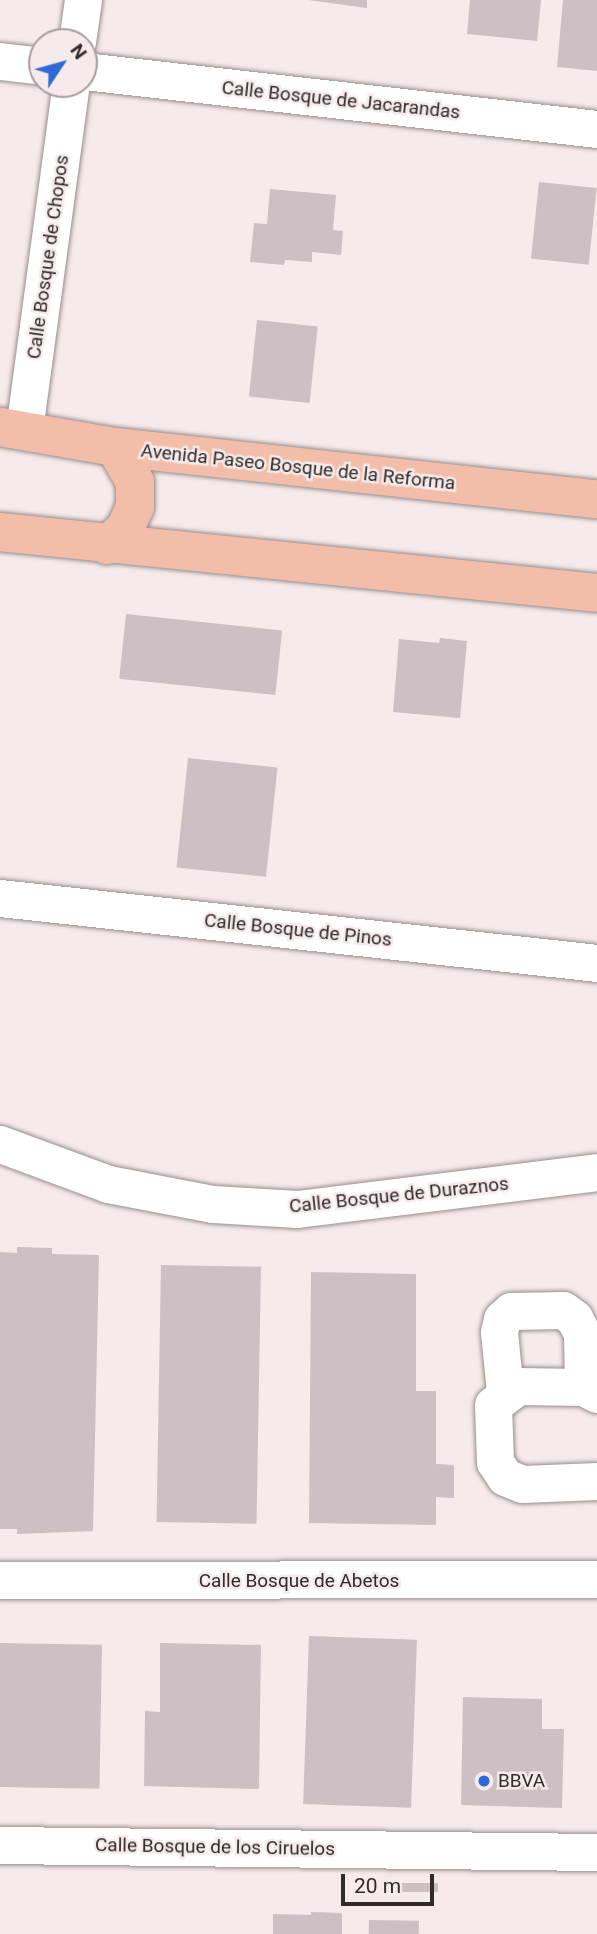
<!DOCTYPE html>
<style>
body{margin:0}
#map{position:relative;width:597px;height:1934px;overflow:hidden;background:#f6eaea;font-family:Roboto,sans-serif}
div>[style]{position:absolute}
.building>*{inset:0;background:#cbc0c4;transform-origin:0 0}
.roads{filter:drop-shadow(0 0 2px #988d8d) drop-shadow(0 0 2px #988d8d)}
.minor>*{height:37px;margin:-18.5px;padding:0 18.5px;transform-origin:18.5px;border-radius:18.5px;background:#fff}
.major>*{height:38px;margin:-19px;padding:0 19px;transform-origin:19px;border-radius:19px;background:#f2beaa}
.dots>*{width:19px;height:19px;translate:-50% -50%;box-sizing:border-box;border:4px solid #f6eaea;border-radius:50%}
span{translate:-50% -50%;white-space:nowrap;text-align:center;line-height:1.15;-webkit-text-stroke:5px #f6eaea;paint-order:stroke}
.street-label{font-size:19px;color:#302c2c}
.poi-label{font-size:19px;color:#302c2c}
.left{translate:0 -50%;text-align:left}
.north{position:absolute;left:28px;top:28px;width:70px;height:70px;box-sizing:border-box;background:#f6eaea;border:2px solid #a79e9e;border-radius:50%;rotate:54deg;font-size:19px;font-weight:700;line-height:28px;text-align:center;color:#302c2c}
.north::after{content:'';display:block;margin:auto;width:24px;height:32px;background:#2f69d7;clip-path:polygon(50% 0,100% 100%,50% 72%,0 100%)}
.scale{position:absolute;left:341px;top:1874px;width:93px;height:32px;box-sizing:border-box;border:4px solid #302c2c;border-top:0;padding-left:9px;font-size:21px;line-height:24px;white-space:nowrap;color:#302c2c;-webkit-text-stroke:5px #f6eaea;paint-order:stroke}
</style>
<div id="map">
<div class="building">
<i style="clip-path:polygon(308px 0,367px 0,367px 8px)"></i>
<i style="clip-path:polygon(470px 0,541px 0,537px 41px,467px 34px)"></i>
<i style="clip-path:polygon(563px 0,597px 0,597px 71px,557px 67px)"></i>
<i style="left:539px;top:182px;width:58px;height:77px;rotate:6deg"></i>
<i style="clip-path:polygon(270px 189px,336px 195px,333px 230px,343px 231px,341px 255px,312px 252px,312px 262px,285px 260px,284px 265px,250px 262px,254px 223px,267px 224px)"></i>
<i style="left:257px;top:320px;width:61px;height:77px;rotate:6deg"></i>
<i style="left:126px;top:614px;width:157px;height:65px;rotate:6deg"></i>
<i style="clip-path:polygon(440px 638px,467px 641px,460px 718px,393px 712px,399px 639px,439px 643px)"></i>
<i style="left:188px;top:758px;width:90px;height:110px;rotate:6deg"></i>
<i style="clip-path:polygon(17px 1247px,52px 1248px,52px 1254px,99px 1255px,93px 1531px,17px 1534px,17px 1529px,0 1529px,0 1252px,17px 1253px)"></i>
<i style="left:161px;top:1265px;width:100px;height:257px;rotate:1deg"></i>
<i style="clip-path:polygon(311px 1272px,416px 1274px,416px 1391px,436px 1391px,436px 1464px,454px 1465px,454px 1498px,436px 1497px,436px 1525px,309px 1523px)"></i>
<i style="left:309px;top:1636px;width:108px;height:168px;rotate:2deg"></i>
<i style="left:0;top:1643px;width:102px;height:144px;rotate:1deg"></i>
<i style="clip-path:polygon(160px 1643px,261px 1645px,259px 1789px,144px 1786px,145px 1711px,160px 1712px)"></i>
<i style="clip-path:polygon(463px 1697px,542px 1699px,542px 1729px,564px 1729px,562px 1808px,461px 1805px)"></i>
<i style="left:397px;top:1883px;width:41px;height:9px"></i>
<i style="clip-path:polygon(311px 1912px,342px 1913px,342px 1934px,273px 1934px,273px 1914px,311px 1915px)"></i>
<i style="left:369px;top:1920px;width:50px;height:14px;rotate:1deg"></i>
</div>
<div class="roads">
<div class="minor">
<i style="left:77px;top:42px;width:42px;rotate:-81.9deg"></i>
<i style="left:0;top:61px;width:42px;rotate:6.8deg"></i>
<i style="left:84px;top:71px;width:516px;rotate:6.45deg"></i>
<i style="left:24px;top:430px;width:349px;rotate:-82.3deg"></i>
<i style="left:0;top:898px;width:601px;rotate:6.21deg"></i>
<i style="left:0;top:1144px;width:115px;rotate:20.3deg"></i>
<i style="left:108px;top:1184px;width:107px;rotate:10.8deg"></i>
<i style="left:213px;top:1204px;width:84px;rotate:3.4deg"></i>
<i style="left:297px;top:1209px;width:302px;rotate:-7deg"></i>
<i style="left:505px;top:1392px;width:60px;rotate:-95.7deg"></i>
<i style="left:499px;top:1332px;width:13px;rotate:-77deg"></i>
<i style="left:502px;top:1319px;width:12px;rotate:-42deg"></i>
<i style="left:511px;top:1311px;width:52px;rotate:-1.1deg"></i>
<i style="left:563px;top:1310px;width:14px;rotate:36deg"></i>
<i style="left:574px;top:1318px;width:17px;rotate:62deg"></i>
<i style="left:582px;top:1333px;width:54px;rotate:88.9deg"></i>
<i style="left:597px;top:1394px;width:16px;rotate:-153deg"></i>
<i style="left:583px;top:1387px;width:65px;rotate:-179.1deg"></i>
<i style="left:518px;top:1386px;width:31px;rotate:143deg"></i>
<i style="left:493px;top:1405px;width:57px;rotate:88deg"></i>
<i style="left:495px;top:1462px;width:18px;rotate:56deg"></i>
<i style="left:505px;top:1477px;width:18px;rotate:22deg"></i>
<i style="left:522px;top:1484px;width:75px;rotate:-2.3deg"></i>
<i style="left:0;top:1580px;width:597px;rotate:-0.1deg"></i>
<i style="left:0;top:1845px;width:597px;rotate:0.67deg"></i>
</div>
<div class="major">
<i style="left:0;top:427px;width:117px;rotate:9.9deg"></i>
<i style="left:115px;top:447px;width:485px;rotate:6.2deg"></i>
<i style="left:0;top:532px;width:600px;rotate:5.83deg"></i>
<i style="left:107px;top:545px;width:24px;rotate:-42deg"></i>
<i style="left:125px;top:529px;width:24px;rotate:-66deg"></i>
<i style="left:135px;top:507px;width:25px;rotate:-90deg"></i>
<i style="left:135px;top:482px;width:40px;rotate:-119.7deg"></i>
</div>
</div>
<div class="dots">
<i style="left:484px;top:1781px;background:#2f69d7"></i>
</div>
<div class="street-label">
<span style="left:341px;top:100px;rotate:6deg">Calle Bosque de Jacarandas</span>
<span style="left:48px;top:257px;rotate:-82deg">Calle Bosque de Chopos</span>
<span style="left:298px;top:467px;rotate:6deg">Avenida Paseo Bosque de la Reforma</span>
<span style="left:298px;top:930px;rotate:6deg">Calle Bosque de Pinos</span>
<span style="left:399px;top:1195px;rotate:-6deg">Calle Bosque de Duraznos</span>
<span style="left:299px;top:1581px">Calle Bosque de Abetos</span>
<span style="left:215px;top:1847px;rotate:1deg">Calle Bosque de los Ciruelos</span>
</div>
<div class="poi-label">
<span class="left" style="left:498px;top:1781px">BBVA</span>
</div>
<div class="north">N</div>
<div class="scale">20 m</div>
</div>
